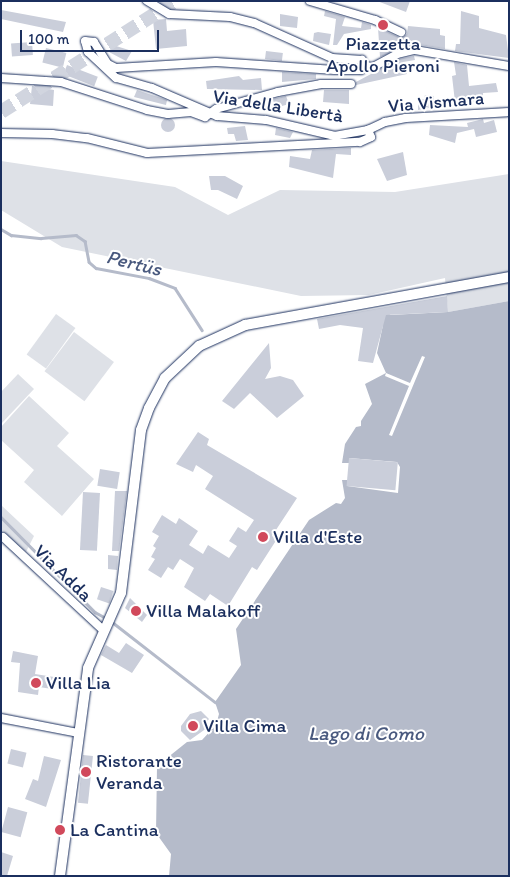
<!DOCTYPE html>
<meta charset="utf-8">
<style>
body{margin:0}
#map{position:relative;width:510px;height:877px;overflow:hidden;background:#fff;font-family:Itim,sans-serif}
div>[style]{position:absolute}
.green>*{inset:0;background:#dee1e7;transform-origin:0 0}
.water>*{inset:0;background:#b5bbca}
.pier>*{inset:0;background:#fff}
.stream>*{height:2.5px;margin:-1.25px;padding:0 1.25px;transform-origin:1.25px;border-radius:1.25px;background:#b5bbca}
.building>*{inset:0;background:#caceda;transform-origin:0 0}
.round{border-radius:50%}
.highway-tunnel>*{height:14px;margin-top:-7px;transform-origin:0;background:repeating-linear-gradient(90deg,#d1d5df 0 14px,transparent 0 21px)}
.roads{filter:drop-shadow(0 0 1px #1b2f5e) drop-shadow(0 0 1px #1b2f5e)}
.street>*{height:8px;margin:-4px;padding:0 4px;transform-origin:4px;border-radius:4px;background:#fff}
.secondary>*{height:10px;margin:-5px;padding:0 5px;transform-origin:5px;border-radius:5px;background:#fff}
.dots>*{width:14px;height:14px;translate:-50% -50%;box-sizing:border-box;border:2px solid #fff;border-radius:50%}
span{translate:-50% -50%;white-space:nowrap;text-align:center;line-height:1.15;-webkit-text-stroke:4px #fff;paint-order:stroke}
.poi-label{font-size:19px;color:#1b2f5e}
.left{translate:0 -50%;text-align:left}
.street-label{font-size:19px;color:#1b2f5e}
.water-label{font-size:20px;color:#49597e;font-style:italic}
.frame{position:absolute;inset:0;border:2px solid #1b2f5e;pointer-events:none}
.scale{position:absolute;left:20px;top:30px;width:139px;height:22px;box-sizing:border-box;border:2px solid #1b2f5e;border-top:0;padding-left:6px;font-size:15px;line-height:18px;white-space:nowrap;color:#1b2f5e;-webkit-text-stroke:4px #fff;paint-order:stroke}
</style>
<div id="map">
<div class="green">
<i style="clip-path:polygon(1px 161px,175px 187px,228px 215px,280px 190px,395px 192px,509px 174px,509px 301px,448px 312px,445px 278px,369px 295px,301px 296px,62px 247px,1px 210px)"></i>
<i style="left:56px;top:314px;width:24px;height:50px;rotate:36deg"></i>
<i style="left:74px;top:332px;width:50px;height:49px;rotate:37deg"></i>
<i style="clip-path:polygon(18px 374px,34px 389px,1px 424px,1px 392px)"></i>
<i style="clip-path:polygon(29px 396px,69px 433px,57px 446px,94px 479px,62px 516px,24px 482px,34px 470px,1px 440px,1px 427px)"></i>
<i style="clip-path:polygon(1px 505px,34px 536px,26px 552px,1px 532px)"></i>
</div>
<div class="water">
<i style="clip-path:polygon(509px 301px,509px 876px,169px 876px,171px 854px,156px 833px,157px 766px,187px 742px,202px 740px,216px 725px,219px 714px,215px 702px,241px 665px,236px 629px,309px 520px,336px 503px,341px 504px,345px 498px,342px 480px,347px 480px,347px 486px,398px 493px,400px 467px,397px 462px,349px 458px,349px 463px,342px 463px,345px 444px,356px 427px,361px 426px,361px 421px,372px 404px,365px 384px,386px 373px,377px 353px,383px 325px,368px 323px,389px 312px,390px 315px,448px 312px)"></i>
</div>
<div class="pier">
<i style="clip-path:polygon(422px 356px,425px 357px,392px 436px,389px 435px,409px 386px,385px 376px,386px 373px,410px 383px)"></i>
</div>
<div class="stream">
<i style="left:1px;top:229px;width:12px;rotate:31deg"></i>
<i style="left:11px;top:235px;width:30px;rotate:6deg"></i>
<i style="left:41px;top:238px;width:35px;rotate:-5deg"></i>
<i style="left:76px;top:235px;width:11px;rotate:34deg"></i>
<i style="left:85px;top:241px;width:21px;rotate:79deg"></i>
<i style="left:89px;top:262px;width:9px;rotate:41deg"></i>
<i style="left:96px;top:268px;width:54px;rotate:10.7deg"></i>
<i style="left:149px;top:278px;width:28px;rotate:21deg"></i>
<i style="left:175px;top:288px;width:50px;rotate:57.3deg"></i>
<i style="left:1px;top:517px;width:134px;rotate:45.3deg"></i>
<i style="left:95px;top:612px;width:13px;rotate:29deg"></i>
<i style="left:111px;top:621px;width:132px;rotate:37.9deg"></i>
</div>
<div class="building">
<i style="clip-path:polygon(377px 1px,410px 1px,406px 12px)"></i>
<i style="clip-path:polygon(1px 10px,66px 22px,63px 32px,1px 19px)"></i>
<i style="clip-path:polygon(325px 11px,345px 17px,342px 26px,361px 28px,362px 22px,371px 25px,371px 29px,344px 34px,337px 45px,333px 45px,336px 19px,324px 16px)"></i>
<i style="clip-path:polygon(461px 11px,479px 16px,479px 28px,506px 35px,509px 58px,455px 51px,456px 44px,460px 44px)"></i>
<i style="clip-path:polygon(280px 14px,298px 17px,297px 28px,280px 26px)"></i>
<i style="clip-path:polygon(166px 19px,167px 31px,186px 29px,187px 46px,156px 49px,153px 20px)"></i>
<i style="clip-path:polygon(408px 26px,440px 29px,440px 35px,445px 36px,445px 49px,414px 44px,380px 57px,378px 28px,401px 38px,407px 34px)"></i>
<i style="clip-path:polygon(318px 32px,331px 34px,329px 45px,313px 41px,314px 33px)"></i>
<i style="left:32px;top:42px;width:13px;height:21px;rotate:86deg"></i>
<i style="clip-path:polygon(113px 45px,132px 51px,126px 61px,109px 52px)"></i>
<i style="left:46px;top:48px;width:21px;height:15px;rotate:14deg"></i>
<i style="left:266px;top:51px;width:17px;height:8px;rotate:7deg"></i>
<i style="clip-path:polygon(414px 56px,415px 60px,403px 62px,407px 74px,356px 85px,356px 82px,399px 59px)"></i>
<i style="clip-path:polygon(454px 62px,467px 65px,469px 86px,496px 83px,498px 92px,483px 93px,483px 101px,455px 102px,452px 76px,456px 75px)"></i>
<i style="left:67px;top:65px;width:33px;height:10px;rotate:21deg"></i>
<i style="clip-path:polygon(282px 72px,316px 74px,316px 79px,282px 82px)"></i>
<i style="clip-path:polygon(239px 76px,243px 80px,261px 78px,262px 90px,207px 89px,206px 81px)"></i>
<i style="clip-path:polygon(32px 86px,54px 90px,53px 106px,30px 104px)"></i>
<i style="clip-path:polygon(137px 90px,167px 100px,166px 105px,134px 97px)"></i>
<i style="clip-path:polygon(324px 90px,349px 90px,349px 104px,323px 102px)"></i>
<i style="clip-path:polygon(425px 95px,434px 96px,434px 107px,418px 110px,418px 100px,424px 99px)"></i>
<i style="clip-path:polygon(286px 96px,289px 104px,275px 108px,273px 99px)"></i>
<i class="round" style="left:161px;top:118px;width:14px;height:14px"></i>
<i style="clip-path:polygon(483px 119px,484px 123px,494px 120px,497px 132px,476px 137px,474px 129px,457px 133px,455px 143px,429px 135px,430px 125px,468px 127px,467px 123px)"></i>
<i style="clip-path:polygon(245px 126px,248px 140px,236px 141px,234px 134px,228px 134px,227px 128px)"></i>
<i style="clip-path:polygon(276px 128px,293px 132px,290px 138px,275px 135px)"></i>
<i style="clip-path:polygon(351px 148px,351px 155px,336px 154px,333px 178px,289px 167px,290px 156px,310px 159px,312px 150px)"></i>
<i style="clip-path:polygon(403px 152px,407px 175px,387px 181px,377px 159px)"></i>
<i style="clip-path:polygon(209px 176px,225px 176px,243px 186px,237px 199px,218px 190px,211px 190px)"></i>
<i style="clip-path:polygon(447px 296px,448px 312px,386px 315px,373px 363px,358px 361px,363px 328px,340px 325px,319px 329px,317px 319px)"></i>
<i style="clip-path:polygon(269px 343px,271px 368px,265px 379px,280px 376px,293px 380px,304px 396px,277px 418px,250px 393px,234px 409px,222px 401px)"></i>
<i style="clip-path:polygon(198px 432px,209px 439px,207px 445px,297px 498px,272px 536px,277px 539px,257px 570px,252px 567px,228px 606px,210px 594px,205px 601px,184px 587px,194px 568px,180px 559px,173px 570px,168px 567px,161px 578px,148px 570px,155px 559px,151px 557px,156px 548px,153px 546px,159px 536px,152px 532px,162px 515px,176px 524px,179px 518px,198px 531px,189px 545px,203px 554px,208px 545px,229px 558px,237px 546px,229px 541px,238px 527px,246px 532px,254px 520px,205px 489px,213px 476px,196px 465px,193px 472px,176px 464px)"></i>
<i style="left:349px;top:458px;width:49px;height:28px;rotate:5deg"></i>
<i style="left:100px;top:469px;width:20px;height:17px;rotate:9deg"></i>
<i style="clip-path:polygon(115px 491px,127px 491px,119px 551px,112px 551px)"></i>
<i style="left:83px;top:492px;width:17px;height:58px;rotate:3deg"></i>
<i style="clip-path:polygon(108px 555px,118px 556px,117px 570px,108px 569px)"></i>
<i style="left:101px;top:587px;width:13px;height:13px;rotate:18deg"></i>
<i style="clip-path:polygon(130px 598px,147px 615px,142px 622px,125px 608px)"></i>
<i style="clip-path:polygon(126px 643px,144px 655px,132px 673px,101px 655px,106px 645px,119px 653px)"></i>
<i style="clip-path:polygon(13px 651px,38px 656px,35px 674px,54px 677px,52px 689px,39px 687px,38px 695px,18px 692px,20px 663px,11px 662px)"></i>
<i style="clip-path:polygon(201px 711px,209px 719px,204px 725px,207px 728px,190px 740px,181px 731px,181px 726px,190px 714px)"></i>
<i style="left:11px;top:749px;width:16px;height:15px;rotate:14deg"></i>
<i style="left:83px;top:755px;width:10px;height:48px;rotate:6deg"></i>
<i style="clip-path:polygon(44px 756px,61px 760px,46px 807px,25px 799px,33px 779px,38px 781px)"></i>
<i style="left:8px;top:807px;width:20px;height:26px;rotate:15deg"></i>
<i style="clip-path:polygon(1px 852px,13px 856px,7px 876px,1px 876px)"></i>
</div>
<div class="highway-tunnel">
<i style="left:1px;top:112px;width:206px;rotate:-32.5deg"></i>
</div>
<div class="roads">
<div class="street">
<i style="left:310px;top:1px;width:68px;rotate:16.3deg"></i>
<i style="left:375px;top:20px;width:29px;rotate:25deg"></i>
<i style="left:365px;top:66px;width:8px;rotate:7deg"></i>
<i style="left:373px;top:67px;width:27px;rotate:-28deg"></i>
<i style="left:397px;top:54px;width:18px;rotate:-13deg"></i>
<i style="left:415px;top:50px;width:95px;rotate:9.7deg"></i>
<i style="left:1px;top:78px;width:60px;rotate:3.8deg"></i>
<i style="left:61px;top:82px;width:90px;rotate:18deg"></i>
<i style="left:147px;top:110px;width:21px;rotate:11deg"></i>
<i style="left:168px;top:114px;width:23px;rotate:-5deg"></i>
<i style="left:191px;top:112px;width:15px;rotate:20deg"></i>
<i style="left:205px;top:117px;width:14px;rotate:-36deg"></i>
<i style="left:216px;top:109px;width:64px;rotate:-15.3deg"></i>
<i style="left:278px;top:92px;width:44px;rotate:-10.5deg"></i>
<i style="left:321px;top:84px;width:30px"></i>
<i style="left:368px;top:130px;width:19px;rotate:-25deg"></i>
<i style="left:385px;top:122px;width:21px;rotate:-11deg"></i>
<i style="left:406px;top:118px;width:103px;rotate:-3.3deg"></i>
<i style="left:1px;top:133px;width:51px;rotate:1.1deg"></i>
<i style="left:52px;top:134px;width:35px;rotate:7deg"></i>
<i style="left:87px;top:138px;width:62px;rotate:14deg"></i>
<i style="left:147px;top:153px;width:213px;rotate:-3deg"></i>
<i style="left:360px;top:142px;width:12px;rotate:-24deg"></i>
<i style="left:371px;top:137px;width:8px;rotate:-113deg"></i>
<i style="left:368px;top:130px;width:34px;rotate:170deg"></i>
<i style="left:335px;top:136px;width:71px;rotate:-166.9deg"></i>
<i style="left:266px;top:120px;width:49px;rotate:-175.3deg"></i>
<i style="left:217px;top:116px;width:71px;rotate:-156.7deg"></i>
<i style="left:152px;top:88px;width:37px;rotate:-164deg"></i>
<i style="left:116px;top:78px;width:38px;rotate:-137deg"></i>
<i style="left:88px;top:52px;width:11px;rotate:-105deg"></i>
<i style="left:85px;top:41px;width:9px;rotate:6deg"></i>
<i style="left:94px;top:42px;width:26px;rotate:58deg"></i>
<i style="left:108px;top:64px;width:9px;rotate:27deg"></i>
<i style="left:116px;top:68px;width:100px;rotate:-3.4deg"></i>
<i style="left:216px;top:62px;width:119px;rotate:3.8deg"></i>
<i style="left:335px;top:70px;width:26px"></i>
<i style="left:361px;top:70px;width:6px;rotate:-45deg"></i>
<i style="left:365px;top:66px;width:7px;rotate:-117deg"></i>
<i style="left:362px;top:60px;width:30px;rotate:-176deg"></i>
<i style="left:332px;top:58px;width:85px;rotate:-155.8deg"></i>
<i style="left:254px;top:23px;width:25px;rotate:-166deg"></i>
<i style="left:230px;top:17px;width:61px;rotate:-177.2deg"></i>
<i style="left:169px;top:14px;width:26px;rotate:-149deg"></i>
<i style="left:3px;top:537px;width:137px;rotate:42.9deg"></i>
<i style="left:1px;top:718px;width:78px;rotate:11deg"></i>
</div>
<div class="secondary">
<i style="left:60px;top:876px;width:210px;rotate:-82.3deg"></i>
<i style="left:88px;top:668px;width:82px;rotate:-66.3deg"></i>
<i style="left:121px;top:593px;width:164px;rotate:-83deg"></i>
<i style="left:141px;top:430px;width:23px;rotate:-70deg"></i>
<i style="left:149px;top:408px;width:34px;rotate:-62deg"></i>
<i style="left:165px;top:378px;width:47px;rotate:-43.3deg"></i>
<i style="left:199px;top:346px;width:51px;rotate:-24.5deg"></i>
<i style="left:245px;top:325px;width:268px;rotate:-10.3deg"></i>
</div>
</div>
<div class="dots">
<i style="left:383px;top:25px;background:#d1495b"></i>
<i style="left:263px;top:537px;background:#d1495b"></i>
<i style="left:136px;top:611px;background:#d1495b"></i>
<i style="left:36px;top:683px;background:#d1495b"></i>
<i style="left:193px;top:726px;background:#d1495b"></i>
<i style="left:86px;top:772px;background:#d1495b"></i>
<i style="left:60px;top:830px;background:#d1495b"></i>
</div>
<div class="poi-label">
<span style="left:383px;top:55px">Piazzetta<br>Apollo Pieroni</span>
<span class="left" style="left:273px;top:537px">Villa d'Este</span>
<span class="left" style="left:146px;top:611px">Villa Malakoff</span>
<span class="left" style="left:46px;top:683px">Villa Lia</span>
<span class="left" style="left:203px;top:726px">Villa Cima</span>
<span class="left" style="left:96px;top:772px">Ristorante<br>Veranda</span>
<span class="left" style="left:70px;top:830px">La Cantina</span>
</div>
<div class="street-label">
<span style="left:436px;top:102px;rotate:-5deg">Via Vismara</span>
<span style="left:278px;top:106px;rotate:9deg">Via della Libertà</span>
<span style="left:63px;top:573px;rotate:44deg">Via Adda</span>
</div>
<div class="water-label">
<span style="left:134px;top:263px;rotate:14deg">Pertüs</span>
<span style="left:366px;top:733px">Lago di Como</span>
</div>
<div class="frame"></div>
<div class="scale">100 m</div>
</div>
